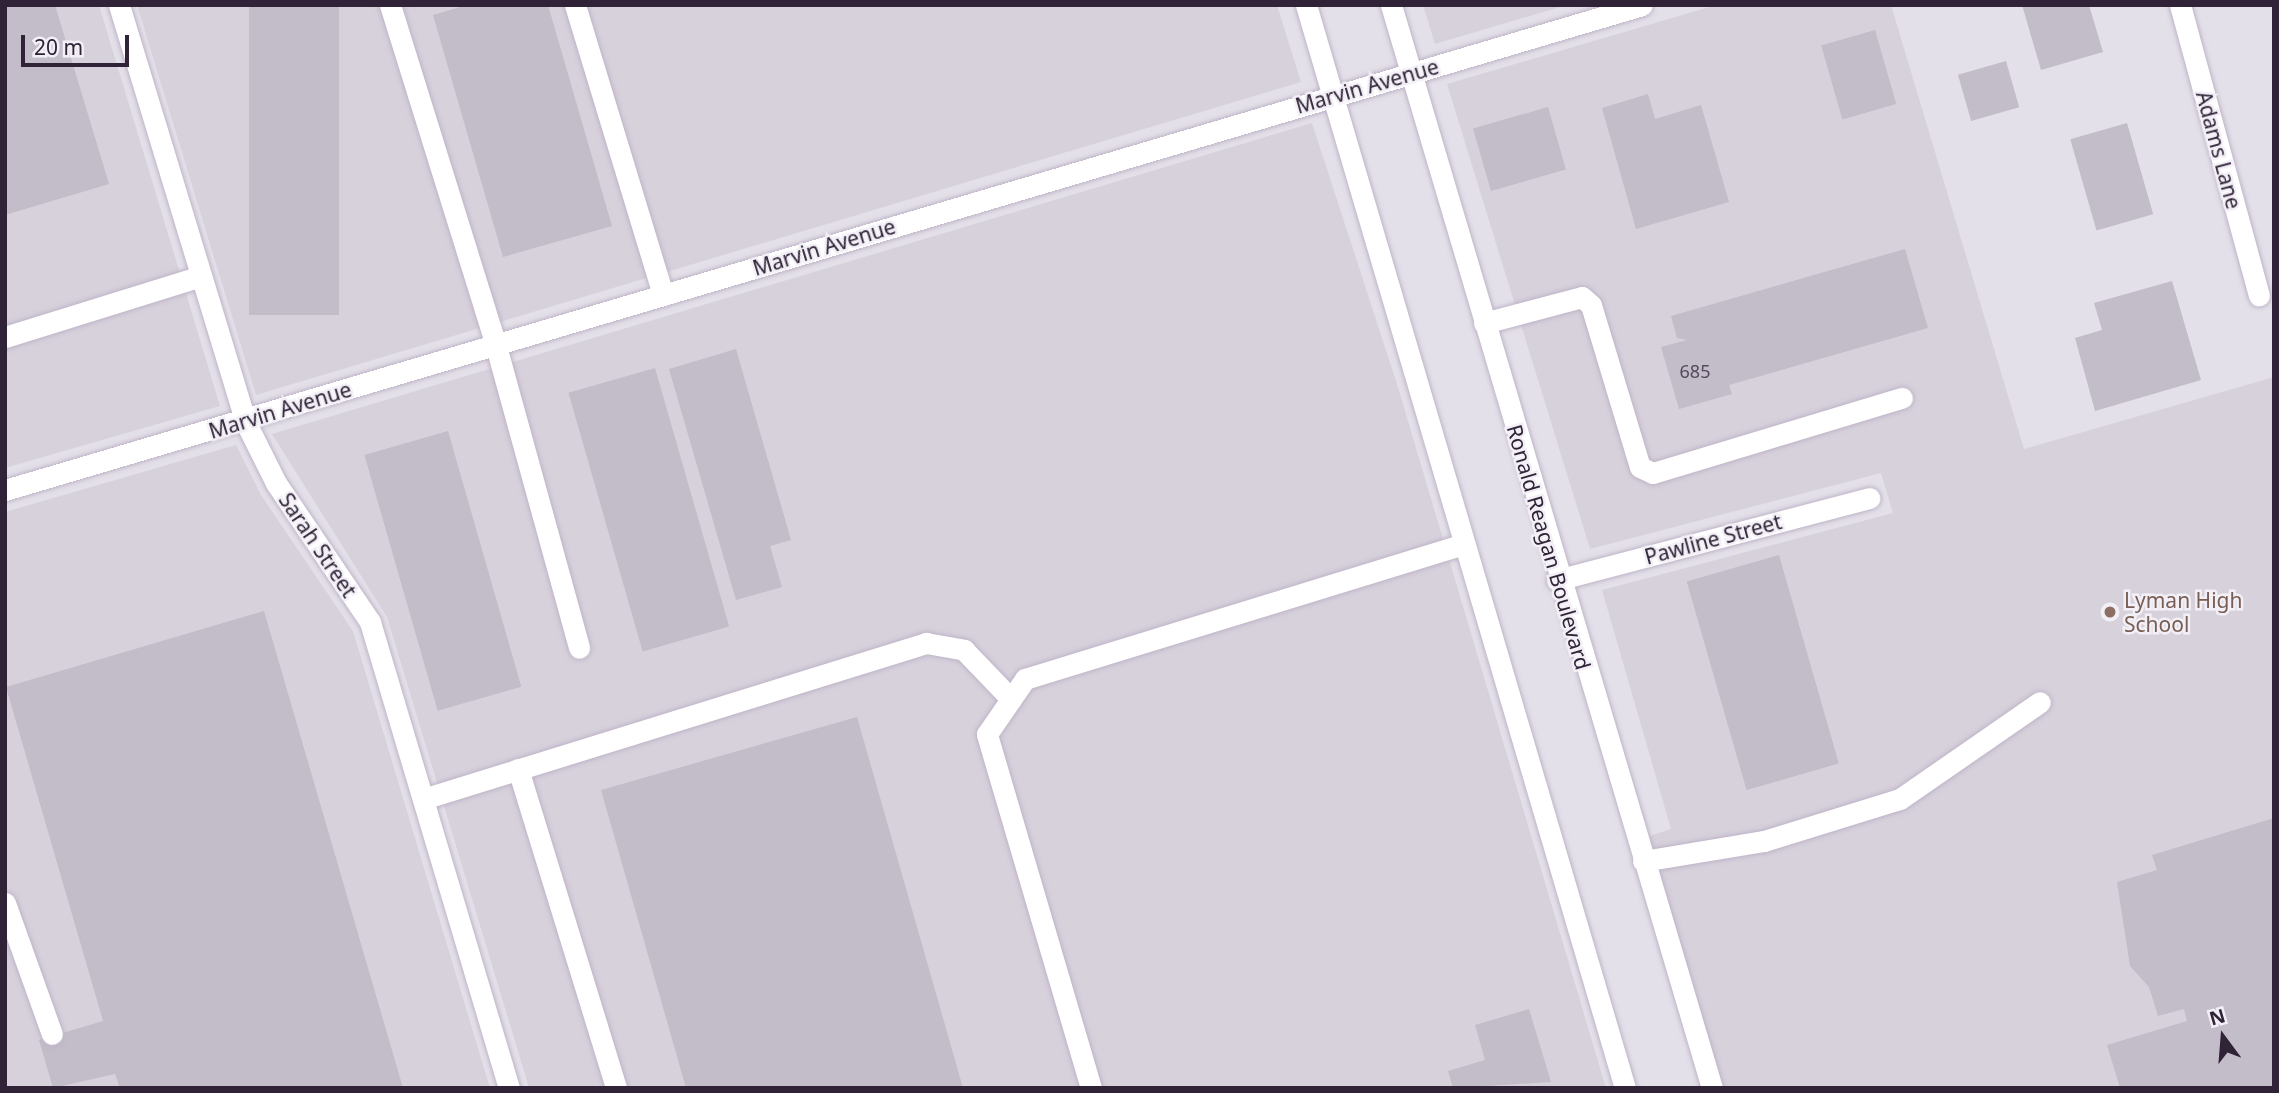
<!DOCTYPE html>
<style>
body{margin:0}
#map{position:relative;width:2279px;height:1093px;overflow:hidden;background:#e4e0e9;font-family:"Noto Sans",sans-serif}
div>[style]{position:absolute}
.built>*{inset:0;background:#d7d1dc}
.building>*{inset:0;background:#c3bcc9;transform-origin:0 0}
.roads{filter:drop-shadow(0 0 2px #bfb4c7) drop-shadow(0 0 2px #bfb4c7)}
.lane>*{height:21px;margin:-10.5px;padding:0 10.5px;transform-origin:10.5px;border-radius:10.5px;background:#fff}
.street>*{height:21px;margin:-10.5px;padding:0 10.5px;transform-origin:10.5px;border-radius:10.5px;background:#fff}
.secondary>*{height:21px;margin:-10.5px;padding:0 10.5px;transform-origin:10.5px;border-radius:10.5px;background:#fff}
.dots>*{width:19px;height:19px;translate:-50% -50%;box-sizing:border-box;border:4px solid #f2f0f6;border-radius:50%}
span{translate:-50% -50%;white-space:nowrap;text-align:center;line-height:1.15;-webkit-text-stroke:5px #f2f0f6;paint-order:stroke}
.number-label{font-size:18px;color:#55495c}
.number-label span{-webkit-text-stroke-width:0}
.street-label{font-size:21px;color:#302337}
.education-label{font-size:21px;color:#785e54}
.left{translate:0 -50%;text-align:left}
.frame{position:absolute;inset:0;border:7px solid #302337;pointer-events:none}
.north{position:absolute;left:2188px;top:1002px;width:70px;height:70px;-webkit-text-stroke:5px #f2f0f6;paint-order:stroke;rotate:344deg;font-size:19px;font-weight:700;line-height:28px;text-align:center;color:#302337}
.north::after{content:'';display:block;margin:auto;width:24px;height:32px;background:#302337;clip-path:polygon(50% 0,100% 100%,50% 72%,0 100%)}
.scale{position:absolute;left:21px;top:35px;width:108px;height:32px;box-sizing:border-box;border:4px solid #302337;border-top:0;padding-left:9px;font-size:21px;line-height:24px;white-space:nowrap;color:#302337;-webkit-text-stroke:5px #f2f0f6;paint-order:stroke}
</style>
<div id="map">
<div class="built">
<i style="clip-path:polygon(5px 5px,99px 5px,220px 406px,5px 468px)"></i>
<i style="clip-path:polygon(137px 5px,1277px 5px,1301px 82px,256px 395px)"></i>
<i style="clip-path:polygon(1423px 5px,1567px 5px,1435px 44px)"></i>
<i style="clip-path:polygon(1716px 5px,1891px 5px,2024px 449px,2274px 377px,2274px 1088px,1712px 1088px,1637px 840px,1671px 829px,1602px 590px,1893px 513px,1881px 473px,1590px 549px,1447px 84px)"></i>
<i style="clip-path:polygon(1312px 123px,1397px 384px,1606px 1088px,529px 1088px,387px 617px,272px 434px)"></i>
<i style="clip-path:polygon(236px 445px,261px 495px,353px 631px,490px 1088px,5px 1088px,5px 512px)"></i>
</div>
<div class="building">
<i style="clip-path:polygon(5px 5px,55px 5px,109px 184px,5px 215px)"></i>
<i style="left:249px;top:5px;width:90px;height:310px"></i>
<i style="clip-path:polygon(467px 5px,548px 5px,612px 226px,503px 257px,433px 15px)"></i>
<i style="clip-path:polygon(2022px 5px,2089px 5px,2103px 52px,2041px 70px)"></i>
<i style="left:1875px;top:30px;width:77px;height:56px;rotate:74deg"></i>
<i style="left:2006px;top:61px;width:48px;height:50px;rotate:74deg"></i>
<i style="clip-path:polygon(1648px 94px,1655px 119px,1701px 105px,1729px 202px,1636px 229px,1602px 108px)"></i>
<i style="left:1548px;top:107px;width:65px;height:78px;rotate:74deg"></i>
<i style="left:2127px;top:123px;width:95px;height:59px;rotate:74deg"></i>
<i style="clip-path:polygon(1905px 249px,1928px 328px,1729px 385px,1732px 394px,1679px 409px,1661px 347px,1687px 340px,1677px 338px,1671px 316px)"></i>
<i style="clip-path:polygon(2172px 281px,2201px 380px,2095px 411px,2075px 338px,2102px 330px,2094px 303px)"></i>
<i style="clip-path:polygon(736px 349px,791px 540px,770px 546px,782px 587px,736px 600px,669px 369px)"></i>
<i style="left:655px;top:368px;width:269px;height:90px;rotate:74deg"></i>
<i style="left:448px;top:431px;width:266px;height:87px;rotate:74deg"></i>
<i style="left:1779px;top:555px;width:217px;height:96px;rotate:74deg"></i>
<i style="clip-path:polygon(264px 611px,403px 1088px,120px 1088px,115px 1074px,53px 1088px,39px 1040px,103px 1021px,6px 687px)"></i>
<i style="clip-path:polygon(857px 717px,963px 1088px,686px 1088px,601px 790px)"></i>
<i style="clip-path:polygon(2274px 818px,2274px 1088px,2120px 1088px,2107px 1045px,2187px 1021px,2184px 1009px,2158px 1016px,2149px 987px,2130px 966px,2117px 882px,2157px 870px,2152px 855px)"></i>
<i style="clip-path:polygon(1529px 1009px,1551px 1082px,1453px 1088px,1448px 1071px,1485px 1060px,1475px 1025px)"></i>
</div>
<div class="roads">
<div class="lane">
<i style="left:390px;top:5px;width:357px;rotate:72.7deg"></i>
<i style="left:496px;top:346px;width:313px;rotate:74.6deg"></i>
<i style="left:575px;top:5px;width:303px;rotate:73.1deg"></i>
<i style="left:1484px;top:323px;width:101px;rotate:-14.9deg"></i>
<i style="left:1582px;top:297px;width:12px;rotate:42deg"></i>
<i style="left:1591px;top:305px;width:169px;rotate:73.2deg"></i>
<i style="left:1640px;top:467px;width:14px;rotate:25deg"></i>
<i style="left:1653px;top:473px;width:260px;rotate:-16.8deg"></i>
<i style="left:5px;top:337px;width:205px;rotate:-17.3deg"></i>
<i style="left:518px;top:769px;width:334px;rotate:72.9deg"></i>
<i style="left:423px;top:799px;width:527px;rotate:-17.23deg"></i>
<i style="left:926px;top:643px;width:39px;rotate:10deg"></i>
<i style="left:964px;top:650px;width:68px;rotate:46.2deg"></i>
<i style="left:1643px;top:861px;width:123px;rotate:-9.4deg"></i>
<i style="left:1764px;top:841px;width:142px;rotate:-17.2deg"></i>
<i style="left:1900px;top:799px;width:170px;rotate:-34.7deg"></i>
<i style="left:5px;top:903px;width:139px;rotate:70.3deg"></i>
<i style="left:1091px;top:1088px;width:369px;rotate:-106.4deg"></i>
<i style="left:987px;top:734px;width:67px;rotate:-55.4deg"></i>
<i style="left:1025px;top:679px;width:458px;rotate:-17.1deg"></i>
</div>
<div class="street">
<i style="left:119px;top:5px;width:435px;rotate:73.1deg"></i>
<i style="left:245px;top:421px;width:69px;rotate:63.4deg"></i>
<i style="left:276px;top:483px;width:168px;rotate:55.9deg"></i>
<i style="left:370px;top:622px;width:486px;rotate:73.4deg"></i>
<i style="left:2180px;top:5px;width:301px;rotate:74.8deg"></i>
<i style="left:5px;top:490px;width:1707px;rotate:-16.5deg"></i>
<i style="left:1557px;top:580px;width:323px;rotate:-14.7deg"></i>
</div>
<div class="secondary">
<i style="left:1306px;top:5px;width:1129px;rotate:73.59deg"></i>
<i style="left:1391px;top:5px;width:1130px;rotate:73.49deg"></i>
</div>
</div>
<div class="dots">
<i style="left:2110px;top:612px;background:#8d6e63"></i>
</div>
<div class="number-label">
<span style="left:1695px;top:371px">685</span>
</div>
<div class="street-label">
<span style="left:1367px;top:86px;rotate:-16deg">Marvin Avenue</span>
<span style="left:2219px;top:150px;rotate:75deg">Adams Lane</span>
<span style="left:824px;top:247px;rotate:-17deg">Marvin Avenue</span>
<span style="left:280px;top:410px;rotate:-17deg">Marvin Avenue</span>
<span style="left:1713px;top:539px;rotate:-15deg">Pawline Street</span>
<span style="left:318px;top:545px;rotate:56deg">Sarah Street</span>
<span style="left:1549px;top:547px;rotate:74deg">Ronald Reagan Boulevard</span>
</div>
<div class="education-label">
<span class="left" style="left:2124px;top:612px">Lyman High<br>School</span>
</div>
<div class="frame"></div>
<div class="north">N</div>
<div class="scale">20 m</div>
</div>
